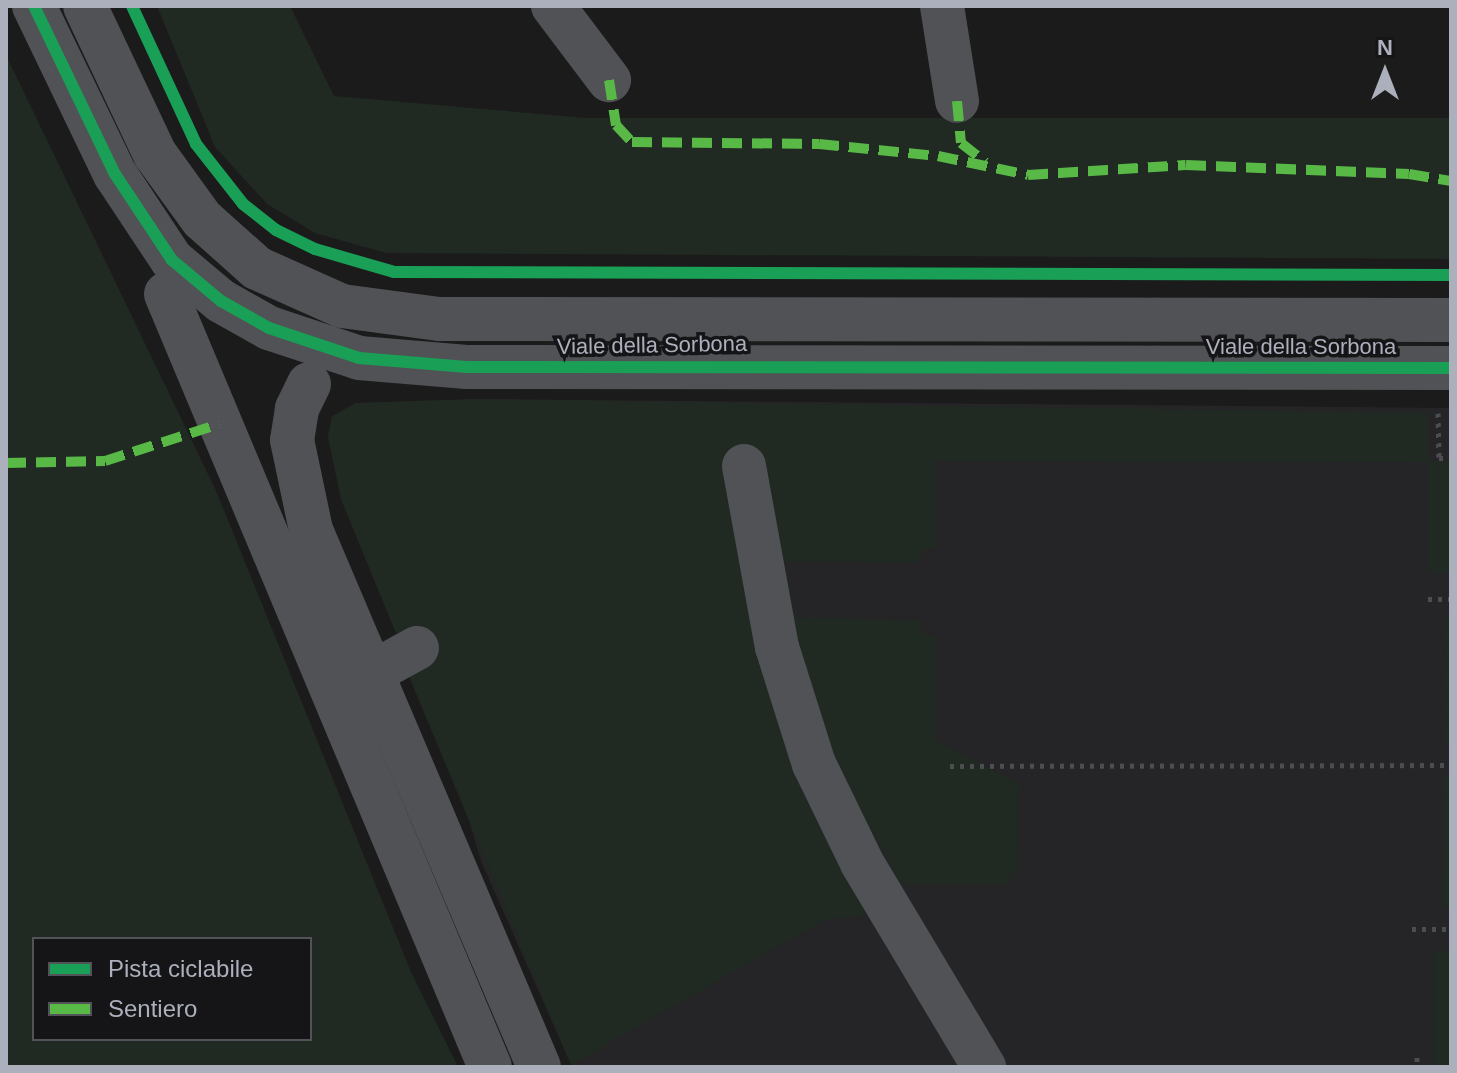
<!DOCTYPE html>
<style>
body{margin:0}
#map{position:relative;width:1457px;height:1073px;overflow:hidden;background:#1b1b1b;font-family:Arial,sans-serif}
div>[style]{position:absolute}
.built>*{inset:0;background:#252527}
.green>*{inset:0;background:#202922;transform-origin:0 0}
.path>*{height:5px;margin-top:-2.5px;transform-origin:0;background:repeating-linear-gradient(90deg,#4b4d50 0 4px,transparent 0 10px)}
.minor>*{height:44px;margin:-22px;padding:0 22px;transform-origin:22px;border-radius:22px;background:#505255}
.quiet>*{height:10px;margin-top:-5px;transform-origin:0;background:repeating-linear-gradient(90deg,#58b947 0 20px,transparent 0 30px)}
.cycleway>*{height:12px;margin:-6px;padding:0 6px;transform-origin:6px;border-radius:6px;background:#1a9f57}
span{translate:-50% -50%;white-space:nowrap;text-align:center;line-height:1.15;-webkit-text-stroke:7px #151517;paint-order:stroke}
.street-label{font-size:22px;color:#acb0bc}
.frame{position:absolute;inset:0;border:8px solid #acb0bc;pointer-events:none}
.legend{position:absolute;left:32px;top:937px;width:280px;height:104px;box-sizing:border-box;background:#151517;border:2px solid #515359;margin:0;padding:10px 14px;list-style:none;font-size:24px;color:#acb0bc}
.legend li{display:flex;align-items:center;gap:16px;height:40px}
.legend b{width:40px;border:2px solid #515359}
.north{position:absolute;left:1345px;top:32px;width:80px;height:80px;-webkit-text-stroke:6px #151517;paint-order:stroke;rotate:0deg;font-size:22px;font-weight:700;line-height:32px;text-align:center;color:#acb0bc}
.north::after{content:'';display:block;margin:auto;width:28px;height:36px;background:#acb0bc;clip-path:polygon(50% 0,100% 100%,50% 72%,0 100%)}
</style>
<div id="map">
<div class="built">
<i style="clip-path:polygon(478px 399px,1451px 408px,1451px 1067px,572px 1067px,481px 861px,413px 632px,396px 633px,341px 499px,328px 437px,332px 416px,356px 403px)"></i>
</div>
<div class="green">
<i style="clip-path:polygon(157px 6px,290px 6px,334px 96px,586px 118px,1451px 118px,1451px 259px,386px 253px,315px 233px,267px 204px,215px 147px)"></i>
<i style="clip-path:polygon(evenodd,6px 55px,217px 493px,411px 972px,458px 1067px,6px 1067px,6px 55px,310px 939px,310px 1039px,34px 1039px,34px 939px,310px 939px)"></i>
<i style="clip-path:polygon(478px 399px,1429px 413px,1429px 462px,1451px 462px,1451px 572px,1428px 572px,1428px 462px,935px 461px,935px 548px,924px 549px,916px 563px,785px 562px,794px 617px,920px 621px,923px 634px,935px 637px,935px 740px,1019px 784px,1018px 872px,1011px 874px,1008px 884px,901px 884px,843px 779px,866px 915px,826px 919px,571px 1065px,408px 674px,413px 633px,396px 633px,341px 499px,328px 437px,332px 416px,356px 403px)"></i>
<i style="clip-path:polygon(1446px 615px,1451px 615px,1451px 744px,1445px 744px)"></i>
<i style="clip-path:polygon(1444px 776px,1451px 776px,1451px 909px,1442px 909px)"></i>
<i style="left:1434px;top:951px;width:17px;height:116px"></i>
</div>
<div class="path">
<i style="left:1438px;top:413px;width:45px;rotate:88.7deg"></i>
<i style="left:1439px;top:458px;width:12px"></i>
<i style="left:1428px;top:599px;width:23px"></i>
<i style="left:950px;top:766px;width:501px;rotate:-0.11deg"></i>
<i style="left:1412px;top:929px;width:39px"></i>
<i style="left:1417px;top:1057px;width:10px;rotate:90deg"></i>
</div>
<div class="minor">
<i style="left:34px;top:6px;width:187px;rotate:64.3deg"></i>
<i style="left:115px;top:174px;width:103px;rotate:56.5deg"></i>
<i style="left:172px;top:260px;width:64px;rotate:39.9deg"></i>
<i style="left:221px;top:301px;width:55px;rotate:29.4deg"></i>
<i style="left:269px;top:328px;width:95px;rotate:18.4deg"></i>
<i style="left:359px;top:358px;width:108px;rotate:4.8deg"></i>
<i style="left:467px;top:367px;width:984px;rotate:0.06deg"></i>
<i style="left:85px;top:6px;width:164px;rotate:64.7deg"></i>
<i style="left:155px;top:154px;width:80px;rotate:54.1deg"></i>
<i style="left:202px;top:219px;width:74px;rotate:41.7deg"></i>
<i style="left:257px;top:268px;width:93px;rotate:24.1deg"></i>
<i style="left:342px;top:306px;width:98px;rotate:7.6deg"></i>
<i style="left:439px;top:319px;width:1012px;rotate:0.06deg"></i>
<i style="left:553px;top:6px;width:93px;rotate:52.9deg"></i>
<i style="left:942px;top:6px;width:96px;rotate:81deg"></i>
<i style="left:166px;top:294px;width:838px;rotate:67.26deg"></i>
<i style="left:309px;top:384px;width:28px;rotate:116deg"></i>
<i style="left:297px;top:409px;width:31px;rotate:99deg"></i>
<i style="left:292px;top:440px;width:92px;rotate:78.1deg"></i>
<i style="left:311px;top:530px;width:583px;rotate:66.99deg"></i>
<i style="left:744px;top:466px;width:184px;rotate:79.7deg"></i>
<i style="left:777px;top:647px;width:123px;rotate:72.5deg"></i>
<i style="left:814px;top:764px;width:110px;rotate:64.1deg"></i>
<i style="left:862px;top:863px;width:238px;rotate:59.1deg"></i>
<i style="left:346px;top:687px;width:81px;rotate:-28.8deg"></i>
</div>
<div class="quiet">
<i style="left:609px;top:80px;width:46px;rotate:81.2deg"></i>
<i style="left:616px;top:125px;width:23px;rotate:47deg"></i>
<i style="left:632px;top:142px;width:187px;rotate:0.6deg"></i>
<i style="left:819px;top:144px;width:120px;rotate:5.8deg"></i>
<i style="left:938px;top:156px;width:92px;rotate:11.9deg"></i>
<i style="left:1028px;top:175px;width:158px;rotate:-3.6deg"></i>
<i style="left:1186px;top:165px;width:223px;rotate:2.3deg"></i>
<i style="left:1409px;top:174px;width:43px;rotate:9.5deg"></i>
<i style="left:957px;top:101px;width:42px;rotate:84.6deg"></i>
<i style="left:961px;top:143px;width:31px;rotate:38deg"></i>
<i style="left:6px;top:463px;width:99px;rotate:-1.2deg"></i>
<i style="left:105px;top:461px;width:120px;rotate:-18deg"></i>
</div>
<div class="cycleway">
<i style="left:34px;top:6px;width:187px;rotate:64.3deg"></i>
<i style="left:115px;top:174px;width:103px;rotate:56.5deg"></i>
<i style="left:172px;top:260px;width:64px;rotate:39.9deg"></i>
<i style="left:221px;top:301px;width:55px;rotate:29.4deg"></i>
<i style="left:269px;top:328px;width:95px;rotate:18.4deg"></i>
<i style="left:359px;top:358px;width:108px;rotate:4.8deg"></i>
<i style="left:467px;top:367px;width:984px;rotate:0.06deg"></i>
<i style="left:132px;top:6px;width:152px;rotate:65.1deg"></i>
<i style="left:196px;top:144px;width:76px;rotate:51.9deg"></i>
<i style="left:243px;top:204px;width:42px;rotate:38.2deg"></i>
<i style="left:276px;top:230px;width:43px;rotate:26deg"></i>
<i style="left:315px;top:249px;width:82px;rotate:16.2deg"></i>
<i style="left:394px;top:272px;width:1057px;rotate:0.16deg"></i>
</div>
<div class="street-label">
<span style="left:652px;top:345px;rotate:-1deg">Viale della Sorbona</span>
<span style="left:1301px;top:347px">Viale della Sorbona</span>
</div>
<div class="frame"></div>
<ul class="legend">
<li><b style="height:10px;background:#1a9f57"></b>Pista ciclabile</li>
<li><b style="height:10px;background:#58b947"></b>Sentiero</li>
</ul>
<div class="north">N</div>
</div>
